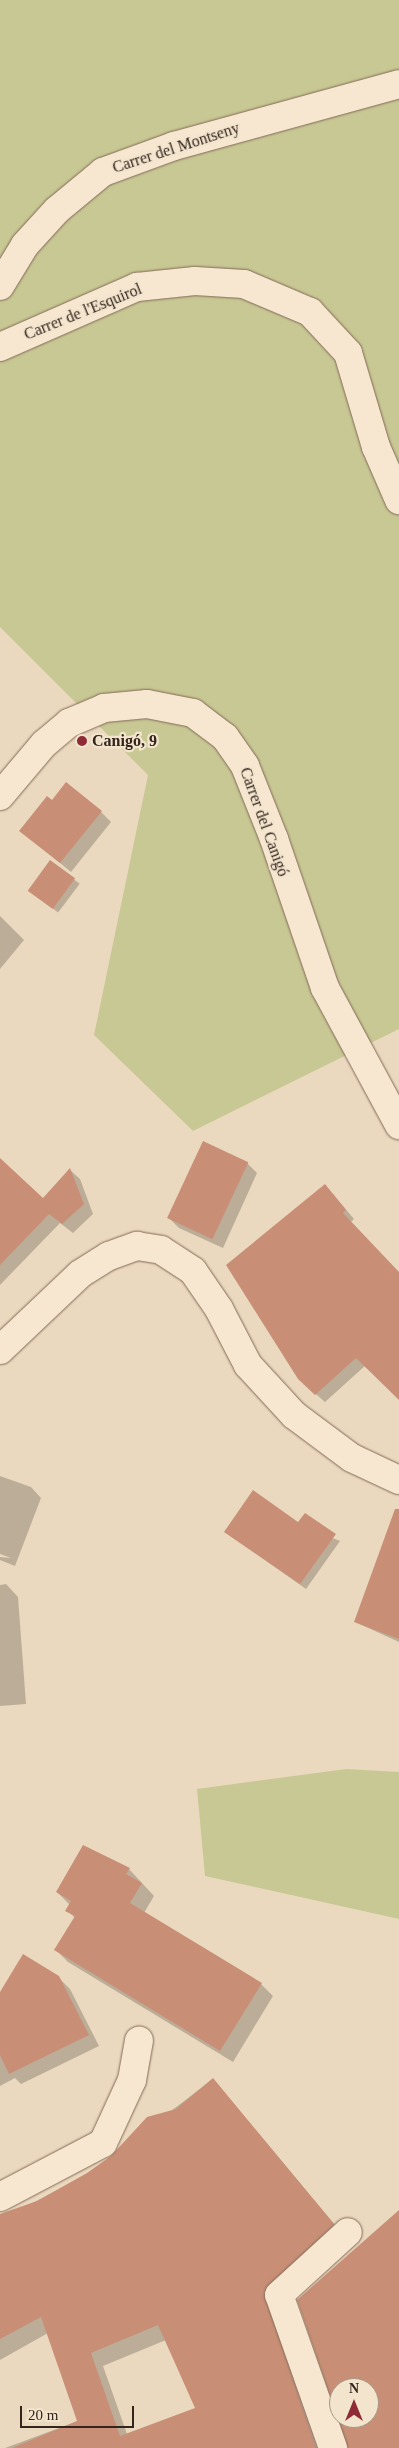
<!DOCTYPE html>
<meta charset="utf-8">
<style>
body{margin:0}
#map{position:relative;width:399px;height:2448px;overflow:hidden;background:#ebd9bf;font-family:"Times New Roman",serif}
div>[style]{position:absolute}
.green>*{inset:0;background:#c8c894}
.shadow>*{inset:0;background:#0003;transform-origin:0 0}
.building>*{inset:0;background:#c88f76;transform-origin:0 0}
.roads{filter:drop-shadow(0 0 1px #836a58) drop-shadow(0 0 1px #836a58)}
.minor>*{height:28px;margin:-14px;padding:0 14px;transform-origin:14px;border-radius:14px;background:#f7e7d1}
.dots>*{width:14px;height:14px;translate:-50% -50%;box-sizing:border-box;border:2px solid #f3e4ce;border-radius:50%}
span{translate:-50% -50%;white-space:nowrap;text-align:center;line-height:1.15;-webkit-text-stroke:4.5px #f3e4ce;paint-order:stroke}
.street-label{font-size:16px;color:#33251c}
.poi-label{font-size:16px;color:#33251c;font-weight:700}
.left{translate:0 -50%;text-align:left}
.north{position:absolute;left:329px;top:2378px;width:50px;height:50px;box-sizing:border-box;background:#f3e4ce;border:1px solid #a69887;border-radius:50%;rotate:0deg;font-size:14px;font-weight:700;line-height:20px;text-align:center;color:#33251c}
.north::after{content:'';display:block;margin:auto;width:18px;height:22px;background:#8f2b37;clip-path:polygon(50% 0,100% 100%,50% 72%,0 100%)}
.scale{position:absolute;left:20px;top:2406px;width:114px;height:22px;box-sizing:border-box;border:2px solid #33251c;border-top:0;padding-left:6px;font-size:15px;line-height:18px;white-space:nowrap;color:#33251c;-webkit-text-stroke:4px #f3e4ce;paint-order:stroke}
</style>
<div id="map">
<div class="green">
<i style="clip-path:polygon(0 0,399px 0,399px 1029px,193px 1131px,94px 1035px,148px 775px,0 627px)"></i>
<i style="clip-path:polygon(346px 1769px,399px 1772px,399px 1919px,205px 1876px,197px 1789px)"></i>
</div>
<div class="shadow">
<i style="clip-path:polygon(52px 802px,101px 812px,111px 822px,71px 872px,21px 831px)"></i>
<i style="left:51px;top:862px;width:36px;height:36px;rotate:37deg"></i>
<i style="clip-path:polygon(0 916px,24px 940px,0 969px)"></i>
<i style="clip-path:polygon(0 1159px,43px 1199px,70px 1170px,80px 1179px,93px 1214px,73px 1233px,60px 1223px,0 1285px)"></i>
<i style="clip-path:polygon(247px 1163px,257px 1173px,223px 1248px,179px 1228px,169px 1218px)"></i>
<i style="clip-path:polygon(333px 1194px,354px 1219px,351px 1222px,399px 1273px,399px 1398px,366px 1365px,325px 1402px,309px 1388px)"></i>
<i style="clip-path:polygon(0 1476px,31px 1487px,41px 1498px,15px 1566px,0 1560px,0 1557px,11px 1558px,0 1554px)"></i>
<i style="clip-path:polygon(298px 1524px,340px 1541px,306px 1589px,225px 1532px)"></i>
<i style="clip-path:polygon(399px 1549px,399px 1642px,355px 1622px)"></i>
<i style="clip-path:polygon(6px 1584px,18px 1597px,26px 1704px,0 1706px,0 1585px)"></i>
<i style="clip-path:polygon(129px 1869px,154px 1896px,144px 1913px,261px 1984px,273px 1996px,233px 2062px,68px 1962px,56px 1950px,75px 1918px,67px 1910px,70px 1905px,57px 1892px)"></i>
<i style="clip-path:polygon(58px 1977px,70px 1989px,99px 2046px,21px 2084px,15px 2078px,0 2086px,0 1994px)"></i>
<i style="clip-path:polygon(evenodd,213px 2079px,346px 2238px,276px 2305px,326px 2448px,5px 2448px,78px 2421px,48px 2333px,0 2360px,0 2220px,88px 2174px,213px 2079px,166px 2340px,196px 2409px,127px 2434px,103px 2366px,166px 2340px)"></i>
</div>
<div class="building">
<i style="clip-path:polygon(66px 782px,102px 811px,60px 863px,19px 831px,47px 796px,52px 800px)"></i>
<i style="left:50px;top:860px;width:31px;height:38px;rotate:36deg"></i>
<i style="left:203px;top:1141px;width:50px;height:85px;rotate:25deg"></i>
<i style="clip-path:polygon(0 1158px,43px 1198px,70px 1168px,84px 1204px,62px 1224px,49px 1214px,0 1265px)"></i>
<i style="clip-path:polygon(325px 1184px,346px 1210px,343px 1213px,399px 1272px,399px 1400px,356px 1358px,315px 1395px,298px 1379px,226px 1265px)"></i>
<i style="clip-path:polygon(253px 1490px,298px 1522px,305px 1513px,336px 1534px,300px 1584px,224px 1532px)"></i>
<i style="clip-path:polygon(395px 1509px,399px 1509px,399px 1639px,354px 1622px)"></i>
<i style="clip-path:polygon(83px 1845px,130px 1868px,126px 1874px,142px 1883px,130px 1903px,262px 1983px,220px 2051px,54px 1950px,75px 1916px,65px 1911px,71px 1901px,56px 1892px)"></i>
<i style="clip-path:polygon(23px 1954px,59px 1976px,89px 2035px,9px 2074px,0 2055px,0 1992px)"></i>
<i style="clip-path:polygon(evenodd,213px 2078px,334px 2224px,264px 2292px,316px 2448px,12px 2448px,77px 2421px,41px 2317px,0 2339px,0 2214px,37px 2201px,87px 2173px,111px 2156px,147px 2117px,176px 2109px,213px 2078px,158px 2325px,195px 2408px,120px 2436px,91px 2353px,158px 2325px)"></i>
<i style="clip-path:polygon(evenodd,399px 2210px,399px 2448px,348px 2448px,297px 2300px,399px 2210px,339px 2388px,369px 2388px,369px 2418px,339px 2418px,339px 2388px)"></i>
</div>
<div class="roads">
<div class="minor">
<i style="left:0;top:286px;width:48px;rotate:-58.6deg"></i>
<i style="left:25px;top:245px;width:47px;rotate:-47.6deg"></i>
<i style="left:57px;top:210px;width:60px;rotate:-39.6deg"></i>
<i style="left:103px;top:172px;width:76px;rotate:-20.1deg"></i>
<i style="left:174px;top:146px;width:233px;rotate:-15.4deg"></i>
<i style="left:0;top:347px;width:150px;rotate:-23.7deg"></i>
<i style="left:137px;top:287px;width:58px;rotate:-5.9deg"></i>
<i style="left:195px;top:281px;width:49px;rotate:3.5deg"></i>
<i style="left:244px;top:284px;width:72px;rotate:23deg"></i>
<i style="left:310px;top:312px;width:56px;rotate:47.2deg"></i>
<i style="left:348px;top:353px;width:98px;rotate:73.4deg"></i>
<i style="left:376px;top:447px;width:58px;rotate:66.5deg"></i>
<i style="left:0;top:796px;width:68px;rotate:-49.8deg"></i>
<i style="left:44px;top:744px;width:33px;rotate:-40deg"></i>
<i style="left:69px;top:723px;width:38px;rotate:-23deg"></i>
<i style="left:104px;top:708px;width:43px;rotate:-5.3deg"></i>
<i style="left:147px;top:704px;width:47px;rotate:11.1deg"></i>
<i style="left:193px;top:713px;width:40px;rotate:37deg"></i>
<i style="left:225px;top:737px;width:35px;rotate:55deg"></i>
<i style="left:245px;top:766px;width:79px;rotate:68.3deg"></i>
<i style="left:274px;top:839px;width:157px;rotate:71.1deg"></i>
<i style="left:325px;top:988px;width:156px;rotate:61.6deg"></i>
<i style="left:0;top:1350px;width:110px;rotate:-43.5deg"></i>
<i style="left:80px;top:1274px;width:34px;rotate:-32deg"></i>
<i style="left:109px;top:1256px;width:30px;rotate:-20deg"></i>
<i style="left:137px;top:1246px;width:24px;rotate:9deg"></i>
<i style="left:161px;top:1250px;width:38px;rotate:33deg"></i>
<i style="left:193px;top:1271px;width:46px;rotate:55.6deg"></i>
<i style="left:219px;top:1309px;width:63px;rotate:62.6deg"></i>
<i style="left:248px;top:1365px;width:68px;rotate:47.4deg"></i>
<i style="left:294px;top:1415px;width:72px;rotate:36.6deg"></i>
<i style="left:352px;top:1458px;width:52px;rotate:25.1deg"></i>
<i style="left:0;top:2197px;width:116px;rotate:-27.7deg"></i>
<i style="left:103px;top:2143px;width:69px;rotate:-65.3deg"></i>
<i style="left:132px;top:2080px;width:40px;rotate:-80deg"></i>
<i style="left:333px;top:2448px;width:162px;rotate:-109.4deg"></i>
<i style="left:279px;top:2295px;width:93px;rotate:-42.4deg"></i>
</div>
</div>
<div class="dots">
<i style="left:82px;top:741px;background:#8f2b37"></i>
</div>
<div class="street-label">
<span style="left:176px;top:148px;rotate:-18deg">Carrer del Montseny</span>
<span style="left:83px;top:312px;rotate:-22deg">Carrer de l'Esquirol</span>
<span style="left:264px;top:822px;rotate:70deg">Carrer del Canigó</span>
</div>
<div class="poi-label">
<span class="left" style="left:92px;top:741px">Canigó, 9</span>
</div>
<div class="north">N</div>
<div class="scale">20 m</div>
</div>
